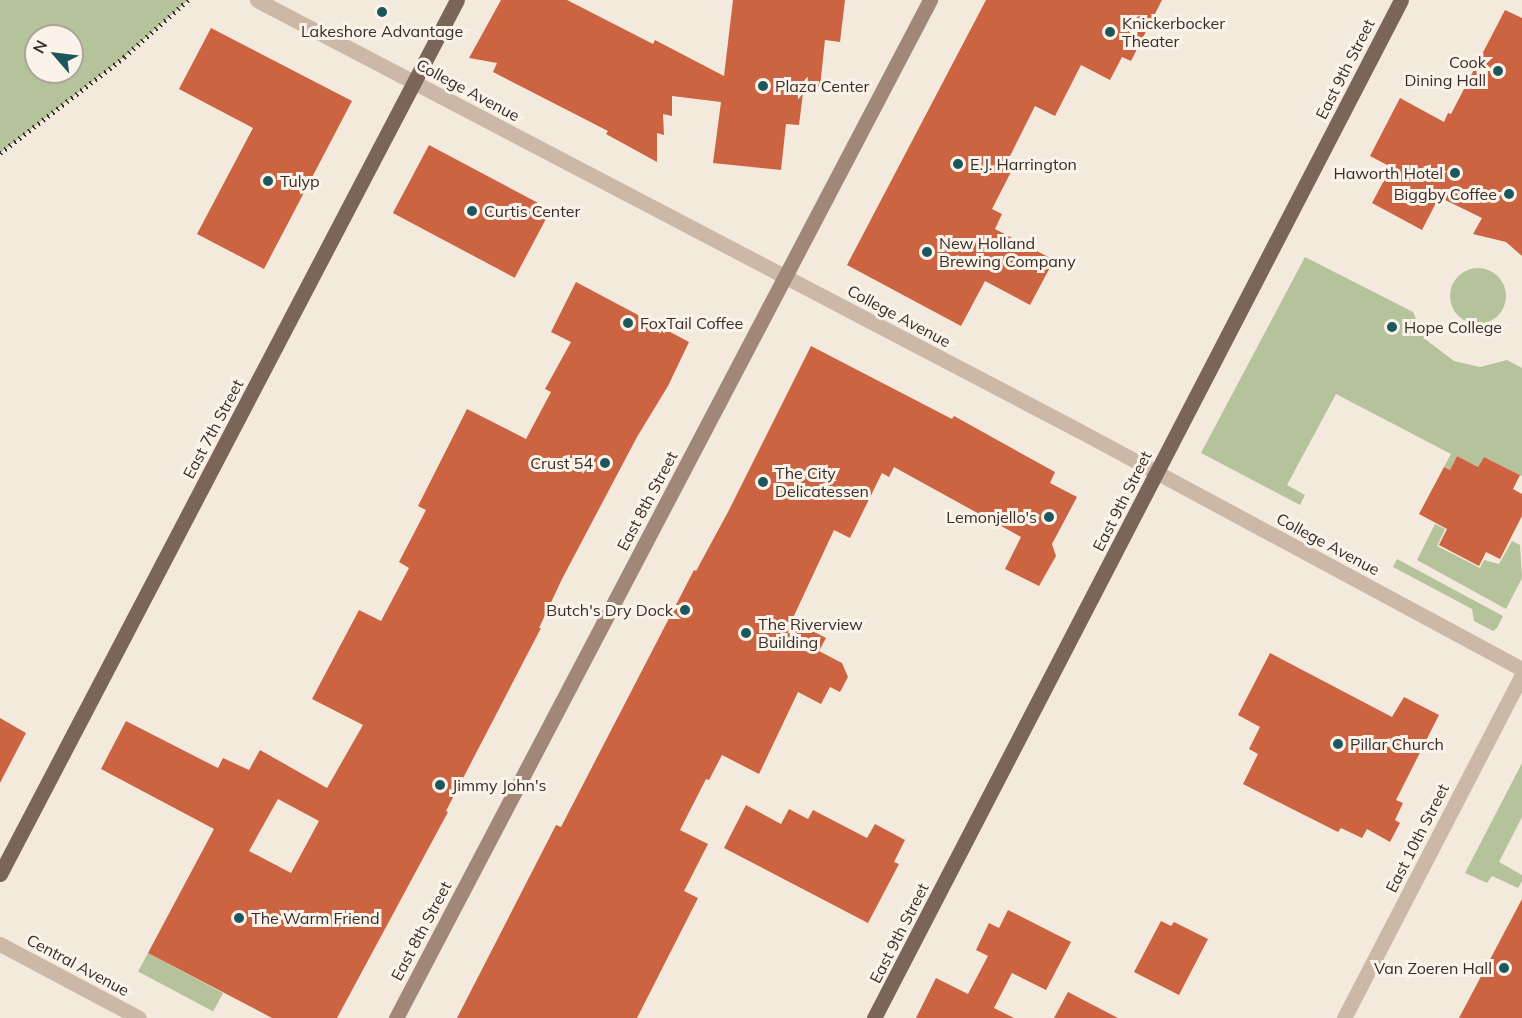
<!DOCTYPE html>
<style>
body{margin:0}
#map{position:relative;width:1522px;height:1018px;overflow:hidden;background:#f3e9dc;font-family:Mulish,sans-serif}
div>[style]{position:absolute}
.green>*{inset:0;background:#b5c39b;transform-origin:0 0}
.round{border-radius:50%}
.building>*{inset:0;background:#cc6441;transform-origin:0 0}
.tertiary>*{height:15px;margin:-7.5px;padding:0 7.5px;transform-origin:7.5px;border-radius:7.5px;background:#ccb8a7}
.secondary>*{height:15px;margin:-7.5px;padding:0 7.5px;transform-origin:7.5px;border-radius:7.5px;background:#a08778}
.primary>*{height:15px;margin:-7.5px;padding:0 7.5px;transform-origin:7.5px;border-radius:7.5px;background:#7b6458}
.rail>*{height:4.5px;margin-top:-2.25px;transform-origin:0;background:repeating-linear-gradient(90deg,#382d28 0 1.5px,transparent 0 6px)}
.dots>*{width:16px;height:16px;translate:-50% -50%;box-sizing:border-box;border:3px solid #fbf3e9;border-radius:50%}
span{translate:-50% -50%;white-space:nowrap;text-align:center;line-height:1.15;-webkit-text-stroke:6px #fbf3e9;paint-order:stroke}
.poi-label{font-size:16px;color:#382d28}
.left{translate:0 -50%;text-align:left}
.right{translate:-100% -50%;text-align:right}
.street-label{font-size:16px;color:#382d28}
.north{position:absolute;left:24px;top:24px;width:60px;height:60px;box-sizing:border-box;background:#fbf3e9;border:2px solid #ada49c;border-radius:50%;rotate:298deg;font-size:16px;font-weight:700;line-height:24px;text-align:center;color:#382d28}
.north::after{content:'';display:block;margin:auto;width:21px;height:27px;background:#1b575c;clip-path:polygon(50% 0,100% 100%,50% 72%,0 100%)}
</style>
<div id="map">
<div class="green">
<i style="clip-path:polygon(evenodd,0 0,188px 0,124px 57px,0 153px,0 0,36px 36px,72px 36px,72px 72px,36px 72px,36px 36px)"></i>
<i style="clip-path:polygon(1305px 257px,1413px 312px,1425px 339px,1454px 361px,1480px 367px,1507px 360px,1522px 368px,1522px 476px,1484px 457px,1478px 467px,1457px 456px,1450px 470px,1444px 467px,1451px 454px,1336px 394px,1287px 485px,1305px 495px,1300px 505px,1201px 453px)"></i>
<i class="round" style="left:1450px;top:268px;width:56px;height:56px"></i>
<i style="clip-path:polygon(1435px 524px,1445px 529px,1437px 546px,1480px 568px,1484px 560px,1499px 564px,1512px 541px,1520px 545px,1522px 578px,1506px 609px,1417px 560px)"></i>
<i style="clip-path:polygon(1397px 559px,1503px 616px,1497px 628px,1493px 631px,1474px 621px,1472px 609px,1393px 567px)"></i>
<i style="clip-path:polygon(1522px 763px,1522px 817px,1499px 862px,1522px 875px,1522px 881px,1518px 888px,1492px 876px,1487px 883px,1465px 873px)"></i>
<i style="left:148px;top:953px;width:85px;height:21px;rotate:28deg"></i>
</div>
<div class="building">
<i style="clip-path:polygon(501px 0,567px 0,653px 44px,655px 40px,724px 76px,733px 0,845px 0,840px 42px,825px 40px,820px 87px,804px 85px,799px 125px,786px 124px,781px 170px,713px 163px,721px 102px,672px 96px,672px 116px,663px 114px,664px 135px,657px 133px,657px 162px,606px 134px,608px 131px,493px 72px,497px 63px,469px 58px)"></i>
<i style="clip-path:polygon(986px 0,1162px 0,1131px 61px,1122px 57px,1110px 80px,1081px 65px,1055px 116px,1035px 106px,1007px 162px,1014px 166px,992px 209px,1002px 214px,995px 229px,1054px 260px,1030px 305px,985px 281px,961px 326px,847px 265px)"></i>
<i style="clip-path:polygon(1505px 10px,1522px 18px,1522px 256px,1506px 242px,1473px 234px,1482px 218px,1439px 197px,1422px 230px,1372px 203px,1391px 167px,1370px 156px,1400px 98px,1444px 122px,1448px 113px,1451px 114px)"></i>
<i style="clip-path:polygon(211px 28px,352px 101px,264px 269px,197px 234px,253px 128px,179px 89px)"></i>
<i style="left:429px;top:145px;width:138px;height:77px;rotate:28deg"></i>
<i style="clip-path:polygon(evenodd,576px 282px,689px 342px,668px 386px,637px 437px,562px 579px,539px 628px,541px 628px,446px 811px,448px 812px,337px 1018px,272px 1018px,148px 953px,214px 829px,101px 769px,126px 721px,218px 768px,223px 758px,249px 770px,260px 750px,327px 788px,363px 725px,312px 699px,359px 610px,381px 621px,409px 568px,399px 562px,426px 510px,418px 506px,467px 409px,526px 439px,551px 392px,545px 389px,571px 342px,551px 332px,576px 282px,278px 799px,319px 821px,291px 873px,249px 851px,278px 799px)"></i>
<i style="clip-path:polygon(811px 346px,952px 419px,954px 416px,1055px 472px,1050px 483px,1077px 497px,1052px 544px,1056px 556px,1039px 586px,1005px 569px,1021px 537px,894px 467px,889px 477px,882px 473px,850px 538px,834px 530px,792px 620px,826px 638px,819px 651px,842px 663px,848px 677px,840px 692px,830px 687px,821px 704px,798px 692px,759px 774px,722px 755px,709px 780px,706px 779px,680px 830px,708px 844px,684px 891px,698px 898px,637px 1018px,457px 1018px,556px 825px,561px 827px,694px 570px,696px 571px,728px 512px)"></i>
<i style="clip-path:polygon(1457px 456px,1478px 467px,1484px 457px,1520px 475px,1513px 489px,1522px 494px,1522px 516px,1500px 559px,1486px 552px,1479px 566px,1439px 545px,1447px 529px,1419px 514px,1444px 467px,1450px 470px)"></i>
<i style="clip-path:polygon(1270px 653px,1392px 717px,1404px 697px,1439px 715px,1396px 800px,1403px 803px,1395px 820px,1400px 823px,1390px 842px,1367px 829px,1362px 838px,1341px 828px,1338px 832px,1243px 784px,1258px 754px,1249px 749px,1260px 727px,1238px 715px)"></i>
<i style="clip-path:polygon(0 718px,26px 733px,0 783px)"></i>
<i style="clip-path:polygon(746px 805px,781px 824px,789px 809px,808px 819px,813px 810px,867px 838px,875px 824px,905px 840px,894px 862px,899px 864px,868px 923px,724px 848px)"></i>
<i style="clip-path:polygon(1522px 899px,1522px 1018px,1459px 1018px)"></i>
<i style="clip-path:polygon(1008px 910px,1071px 942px,1046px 990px,1012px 973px,994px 1008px,1014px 1018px,916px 1018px,936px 978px,968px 994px,988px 956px,976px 950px,989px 923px,999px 928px)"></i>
<i style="clip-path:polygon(1161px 921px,1171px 926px,1174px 922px,1208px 939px,1179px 995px,1134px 972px)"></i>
<i style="clip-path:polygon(1068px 992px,1118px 1018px,1054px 1018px)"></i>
</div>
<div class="tertiary">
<i style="left:257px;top:0;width:927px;rotate:27.64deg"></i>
<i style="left:1078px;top:430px;width:504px;rotate:28.29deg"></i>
<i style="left:0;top:944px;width:157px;rotate:28deg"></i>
<i style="left:1344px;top:1018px;width:387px;rotate:-62.6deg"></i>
</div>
<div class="secondary">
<i style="left:396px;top:1018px;width:1150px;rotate:-62.32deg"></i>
</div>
<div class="primary">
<i style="left:0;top:874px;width:986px;rotate:-62.4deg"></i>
<i style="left:874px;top:1018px;width:1146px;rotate:-62.63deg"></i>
</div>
<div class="rail">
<i style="left:0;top:153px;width:157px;rotate:-37.7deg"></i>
<i style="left:124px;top:57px;width:86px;rotate:-41.7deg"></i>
</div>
<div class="dots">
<i style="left:382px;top:12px;background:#1b575c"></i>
<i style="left:1110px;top:32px;background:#1b575c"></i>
<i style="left:1498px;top:71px;background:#1b575c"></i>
<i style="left:763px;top:86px;background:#1b575c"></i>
<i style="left:958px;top:164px;background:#1b575c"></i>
<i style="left:1455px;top:173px;background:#1b575c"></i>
<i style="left:268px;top:181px;background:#1b575c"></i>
<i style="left:1509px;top:194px;background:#1b575c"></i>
<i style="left:472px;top:211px;background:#1b575c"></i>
<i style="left:927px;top:252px;background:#1b575c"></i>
<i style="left:628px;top:323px;background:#1b575c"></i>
<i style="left:1392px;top:327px;background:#1b575c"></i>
<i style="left:605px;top:463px;background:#1b575c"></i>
<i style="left:763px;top:482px;background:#1b575c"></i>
<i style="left:1049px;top:517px;background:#1b575c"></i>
<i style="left:685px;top:610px;background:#1b575c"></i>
<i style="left:746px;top:633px;background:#1b575c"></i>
<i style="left:1338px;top:744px;background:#1b575c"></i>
<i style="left:440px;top:785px;background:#1b575c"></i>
<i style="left:239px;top:918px;background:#1b575c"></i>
<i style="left:1504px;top:968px;background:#1b575c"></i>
</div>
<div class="poi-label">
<span class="left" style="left:1122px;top:32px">Knickerbocker<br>Theater</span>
<span style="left:382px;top:31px">Lakeshore Advantage</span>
<span class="right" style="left:1486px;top:71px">Cook<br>Dining Hall</span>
<span class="left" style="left:775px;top:86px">Plaza Center</span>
<span class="left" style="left:970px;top:164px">E.J. Harrington</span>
<span class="right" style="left:1443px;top:173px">Haworth Hotel</span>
<span class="left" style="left:280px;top:181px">Tulyp</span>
<span class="right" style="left:1497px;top:194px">Biggby Coffee</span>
<span class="left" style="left:484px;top:211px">Curtis Center</span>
<span class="left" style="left:939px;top:252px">New Holland<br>Brewing Company</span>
<span class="left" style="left:640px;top:323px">FoxTail Coffee</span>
<span class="left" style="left:1404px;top:327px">Hope College</span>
<span class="right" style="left:593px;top:463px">Crust 54</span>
<span class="left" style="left:775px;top:482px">The City<br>Delicatessen</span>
<span class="right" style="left:1037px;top:517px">Lemonjello's</span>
<span class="right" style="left:673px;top:610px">Butch's Dry Dock</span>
<span class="left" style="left:758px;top:633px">The Riverview<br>Building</span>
<span class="left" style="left:1350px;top:744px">Pillar Church</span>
<span class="left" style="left:452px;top:785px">Jimmy John's</span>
<span class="left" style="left:251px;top:918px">The Warm Friend</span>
<span class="right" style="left:1492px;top:968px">Van Zoeren Hall</span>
</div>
<div class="street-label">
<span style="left:1345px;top:69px;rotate:-63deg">East 9th Street</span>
<span style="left:468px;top:90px;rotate:28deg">College Avenue</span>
<span style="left:899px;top:316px;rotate:28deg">College Avenue</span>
<span style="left:213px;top:429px;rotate:-62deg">East 7th Street</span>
<span style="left:647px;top:501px;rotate:-62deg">East 8th Street</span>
<span style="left:1122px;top:501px;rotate:-63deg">East 9th Street</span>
<span style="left:1328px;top:544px;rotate:28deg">College Avenue</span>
<span style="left:1417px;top:838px;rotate:-63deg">East 10th Street</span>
<span style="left:421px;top:931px;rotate:-62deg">East 8th Street</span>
<span style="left:899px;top:933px;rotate:-63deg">East 9th Street</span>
<span style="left:78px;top:965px;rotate:28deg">Central Avenue</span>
</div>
<div class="north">N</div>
</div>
